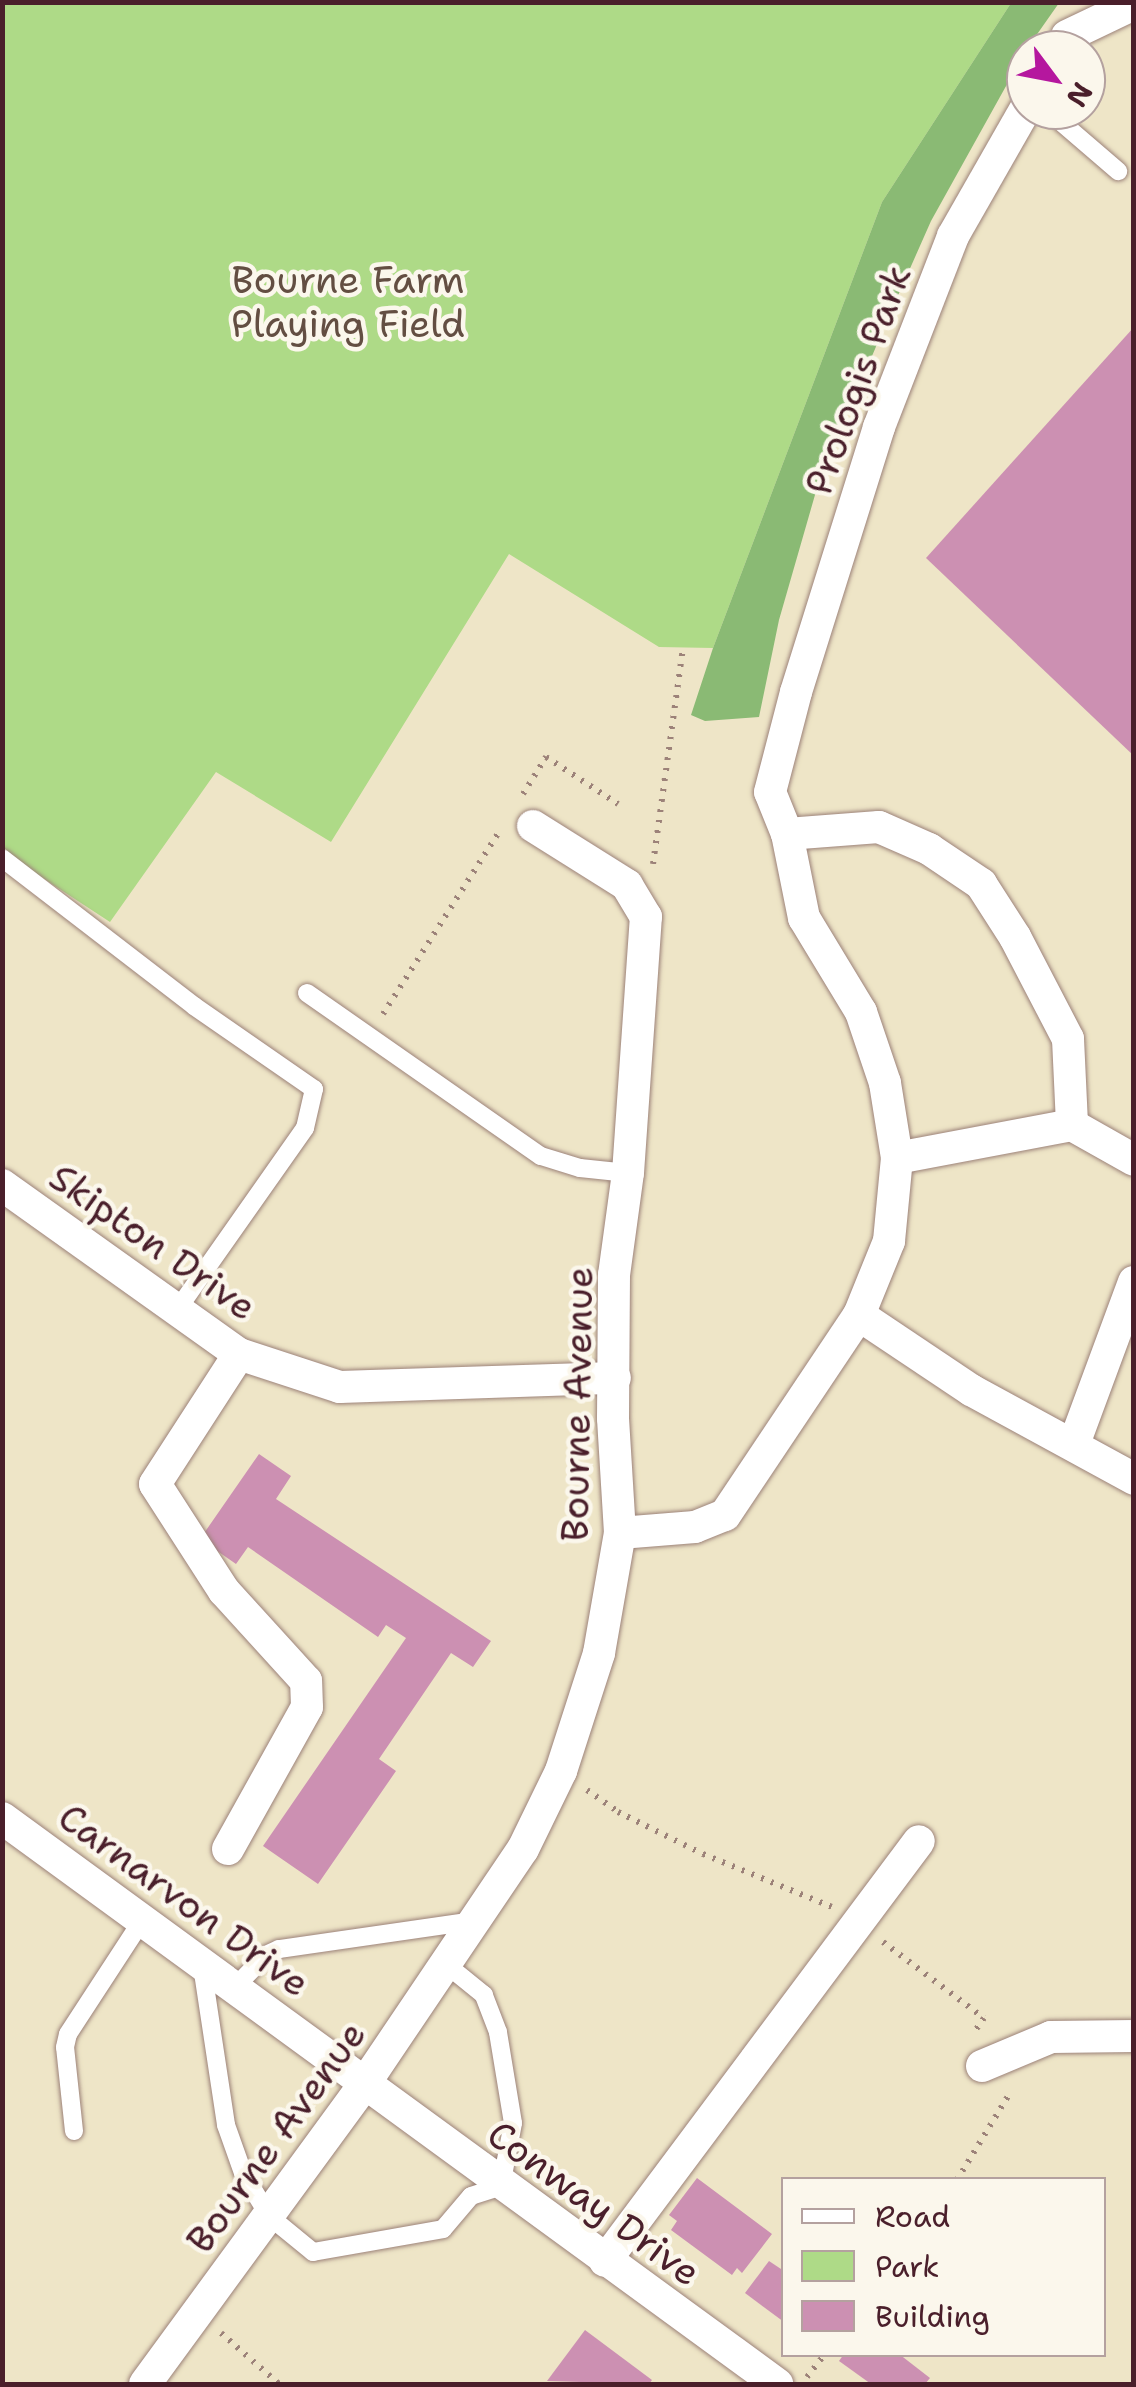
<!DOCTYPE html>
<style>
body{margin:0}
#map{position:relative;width:1136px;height:2387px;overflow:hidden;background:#eee5c7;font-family:"Shantell Sans",sans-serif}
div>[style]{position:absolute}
.green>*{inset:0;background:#aeda87}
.forest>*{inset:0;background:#8aba74}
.building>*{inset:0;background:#cc90b2}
.path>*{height:6px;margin-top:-3px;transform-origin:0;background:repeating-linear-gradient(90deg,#9c8279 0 2.5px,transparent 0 10.5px)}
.roads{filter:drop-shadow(0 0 2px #9c8279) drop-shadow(0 0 2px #9c8279)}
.lane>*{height:18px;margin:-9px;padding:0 9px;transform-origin:9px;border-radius:9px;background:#fff}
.street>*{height:32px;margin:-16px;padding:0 16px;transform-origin:16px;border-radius:16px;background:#fff}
span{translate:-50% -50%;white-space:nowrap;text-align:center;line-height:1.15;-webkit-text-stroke:9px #fbf7ec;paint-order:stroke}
.park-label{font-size:38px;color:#634e42}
.street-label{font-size:38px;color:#4a1f2b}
.frame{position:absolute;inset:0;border:5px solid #4a1f2b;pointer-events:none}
.legend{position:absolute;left:781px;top:2177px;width:325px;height:180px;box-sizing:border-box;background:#fbf7ec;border:2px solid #b4a19f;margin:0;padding:12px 18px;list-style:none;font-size:30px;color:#4a1f2b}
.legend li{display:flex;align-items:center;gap:20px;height:50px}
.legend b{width:50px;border:2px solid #b4a19f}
.north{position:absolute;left:1006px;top:30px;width:100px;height:100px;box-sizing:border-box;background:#fbf7ec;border:2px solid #b4a19f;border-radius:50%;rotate:122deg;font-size:28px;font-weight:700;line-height:40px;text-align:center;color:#4a1f2b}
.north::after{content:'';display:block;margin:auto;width:35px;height:45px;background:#b5179e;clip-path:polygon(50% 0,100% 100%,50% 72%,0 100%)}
</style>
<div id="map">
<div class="green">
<i style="clip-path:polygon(2px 3px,1011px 3px,882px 202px,713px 648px,659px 647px,509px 554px,331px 842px,216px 772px,110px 922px,3px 852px)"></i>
</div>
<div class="forest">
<i style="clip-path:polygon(1011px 3px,1059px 3px,1026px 50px,931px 221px,889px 316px,819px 481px,779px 620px,759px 717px,705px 721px,691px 715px,713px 648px,882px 202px)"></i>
</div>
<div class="building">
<i style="clip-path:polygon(1134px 327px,1134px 756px,926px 558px)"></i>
<i style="clip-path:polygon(259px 1454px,291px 1476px,276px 1499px,491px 1641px,473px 1667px,451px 1653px,379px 1759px,396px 1771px,318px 1884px,263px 1846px,406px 1638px,386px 1625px,378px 1637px,248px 1547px,236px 1564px,200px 1539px)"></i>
<i style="clip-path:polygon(697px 2178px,772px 2234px,742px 2273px,737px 2268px,732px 2275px,671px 2230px,677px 2221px,669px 2215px)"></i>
<i style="clip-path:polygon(769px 2261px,784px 2271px,784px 2322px,745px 2293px)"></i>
<i style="clip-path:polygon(585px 2330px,652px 2380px,649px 2384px,547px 2381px)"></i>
<i style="clip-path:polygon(844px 2354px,899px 2354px,930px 2378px,925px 2384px,871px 2384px,839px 2361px)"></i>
</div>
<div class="path">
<i style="left:523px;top:794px;width:44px;rotate:-58.1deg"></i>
<i style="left:546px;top:757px;width:86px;rotate:33.1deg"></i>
<i style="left:653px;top:864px;width:219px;rotate:-82.1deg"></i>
<i style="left:383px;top:1014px;width:218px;rotate:-57.5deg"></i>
<i style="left:587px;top:1790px;width:38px;rotate:35deg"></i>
<i style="left:618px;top:1812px;width:95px;rotate:26.3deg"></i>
<i style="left:703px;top:1854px;width:139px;rotate:22.3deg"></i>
<i style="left:883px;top:1942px;width:126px;rotate:37deg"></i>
<i style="left:984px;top:2018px;width:16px;rotate:125deg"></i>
<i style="left:957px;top:2180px;width:102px;rotate:-58.7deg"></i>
<i style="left:221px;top:2333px;width:77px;rotate:41.3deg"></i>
<i style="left:807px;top:2377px;width:29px;rotate:-52deg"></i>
</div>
<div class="roads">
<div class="lane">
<i style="left:1047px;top:110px;width:94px;rotate:40.7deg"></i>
<i style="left:2px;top:858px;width:242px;rotate:37.6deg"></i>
<i style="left:194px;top:1006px;width:146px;rotate:34.7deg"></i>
<i style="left:314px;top:1089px;width:40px;rotate:103deg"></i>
<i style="left:305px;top:1128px;width:223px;rotate:125.1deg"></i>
<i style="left:307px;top:993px;width:285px;rotate:34.9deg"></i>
<i style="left:541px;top:1156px;width:41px;rotate:17.1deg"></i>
<i style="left:580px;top:1168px;width:48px;rotate:5.9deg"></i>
<i style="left:202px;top:1966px;width:161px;rotate:81.4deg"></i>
<i style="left:226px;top:2125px;width:51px;rotate:70.5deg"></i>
<i style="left:243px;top:2173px;width:50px;rotate:58.8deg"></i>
<i style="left:269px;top:2216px;width:57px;rotate:39.3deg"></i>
<i style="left:313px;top:2252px;width:132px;rotate:-10deg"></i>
<i style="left:443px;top:2229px;width:43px;rotate:-49.7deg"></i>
<i style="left:471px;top:2196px;width:32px;rotate:-18deg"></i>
<i style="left:501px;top:2186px;width:64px;rotate:-79.2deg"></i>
<i style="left:513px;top:2123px;width:92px;rotate:-99.4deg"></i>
<i style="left:498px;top:2032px;width:40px;rotate:-111deg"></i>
<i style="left:484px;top:1995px;width:48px;rotate:-141deg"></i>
<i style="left:236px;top:1986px;width:43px;rotate:-45.9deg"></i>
<i style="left:266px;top:1955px;width:14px;rotate:-25deg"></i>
<i style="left:279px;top:1949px;width:197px;rotate:-8.2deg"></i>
<i style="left:74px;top:2131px;width:84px;rotate:-96.1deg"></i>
<i style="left:65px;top:2047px;width:13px;rotate:-77deg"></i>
<i style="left:68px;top:2034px;width:137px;rotate:-56.9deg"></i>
</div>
<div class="street">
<i style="left:1067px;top:36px;width:74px;rotate:-25.5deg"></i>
<i style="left:787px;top:834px;width:92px;rotate:-4.4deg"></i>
<i style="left:879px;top:827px;width:55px;rotate:23.7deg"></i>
<i style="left:929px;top:849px;width:63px;rotate:33.9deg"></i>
<i style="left:981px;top:884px;width:63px;rotate:57.3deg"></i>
<i style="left:1015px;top:937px;width:115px;rotate:62.5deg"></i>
<i style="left:1068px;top:1039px;width:86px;rotate:87.3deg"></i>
<i style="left:897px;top:1158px;width:178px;rotate:-10.7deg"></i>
<i style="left:1072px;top:1125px;width:71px;rotate:29.4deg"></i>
<i style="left:2px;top:1185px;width:291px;rotate:35.5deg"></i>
<i style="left:239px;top:1354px;width:106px;rotate:18.1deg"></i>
<i style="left:340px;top:1387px;width:275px;rotate:-1.9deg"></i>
<i style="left:859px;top:1315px;width:135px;rotate:33.8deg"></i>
<i style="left:971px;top:1390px;width:186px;rotate:28.6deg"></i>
<i style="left:1074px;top:1444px;width:173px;rotate:-69.7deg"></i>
<i style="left:620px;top:1533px;width:75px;rotate:-4.6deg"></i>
<i style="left:695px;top:1527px;width:32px;rotate:-22deg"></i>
<i style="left:725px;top:1515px;width:241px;rotate:-56.2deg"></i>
<i style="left:859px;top:1315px;width:80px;rotate:-67.9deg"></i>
<i style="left:889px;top:1241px;width:83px;rotate:-84.5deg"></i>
<i style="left:897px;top:1158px;width:76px;rotate:-99.1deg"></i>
<i style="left:885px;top:1083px;width:75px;rotate:-108.7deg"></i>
<i style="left:861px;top:1012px;width:110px;rotate:-121.2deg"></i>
<i style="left:804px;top:918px;width:86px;rotate:-101.4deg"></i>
<i style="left:787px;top:834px;width:45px;rotate:-112deg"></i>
<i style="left:770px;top:792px;width:103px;rotate:-75.4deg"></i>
<i style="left:796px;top:692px;width:278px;rotate:-72.6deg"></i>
<i style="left:879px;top:427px;width:205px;rotate:-68.8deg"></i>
<i style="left:953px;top:236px;width:147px;rotate:-60.3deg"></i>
<i style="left:2px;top:1818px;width:960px;rotate:36.14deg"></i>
<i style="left:228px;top:1849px;width:162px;rotate:-60.9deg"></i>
<i style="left:307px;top:1707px;width:26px;rotate:-92deg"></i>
<i style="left:306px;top:1681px;width:122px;rotate:-132.3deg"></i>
<i style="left:224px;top:1591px;width:127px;rotate:-122.8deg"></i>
<i style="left:155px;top:1484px;width:155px;rotate:-57.1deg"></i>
<i style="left:982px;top:2066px;width:75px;rotate:-22.8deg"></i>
<i style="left:1051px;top:2037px;width:83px;rotate:-0.7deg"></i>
<i style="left:605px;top:2261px;width:524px;rotate:-53.22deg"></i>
<i style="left:145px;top:2384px;width:373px;rotate:-53.8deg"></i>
<i style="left:365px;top:2083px;width:282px;rotate:-56deg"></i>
<i style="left:523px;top:1849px;width:87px;rotate:-64deg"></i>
<i style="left:561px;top:1771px;width:124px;rotate:-72.1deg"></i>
<i style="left:599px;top:1653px;width:122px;rotate:-80.1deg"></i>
<i style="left:620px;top:1533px;width:115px;rotate:-93.5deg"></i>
<i style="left:613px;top:1418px;width:143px;rotate:-89.6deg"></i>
<i style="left:614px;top:1275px;width:103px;rotate:-82.2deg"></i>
<i style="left:628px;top:1173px;width:257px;rotate:-86deg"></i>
<i style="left:646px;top:917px;width:37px;rotate:-121deg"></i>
<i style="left:627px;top:885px;width:111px;rotate:-147.9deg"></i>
</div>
</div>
<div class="park-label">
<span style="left:348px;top:302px">Bourne Farm<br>Playing Field</span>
</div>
<div class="street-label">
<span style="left:858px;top:380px;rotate:-70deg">Prologis Park</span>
<span style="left:153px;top:1242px;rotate:35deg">Skipton Drive</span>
<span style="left:577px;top:1404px;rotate:-89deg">Bourne Avenue</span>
<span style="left:184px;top:1900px;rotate:36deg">Carnarvon Drive</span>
<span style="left:276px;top:2137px;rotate:-54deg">Bourne Avenue</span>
<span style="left:594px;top:2203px;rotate:36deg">Conway Drive</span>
</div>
<div class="frame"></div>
<ul class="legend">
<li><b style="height:12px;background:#fff"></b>Road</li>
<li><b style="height:28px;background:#aeda87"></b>Park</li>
<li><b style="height:28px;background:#cc90b2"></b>Building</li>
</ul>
<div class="north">N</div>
</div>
